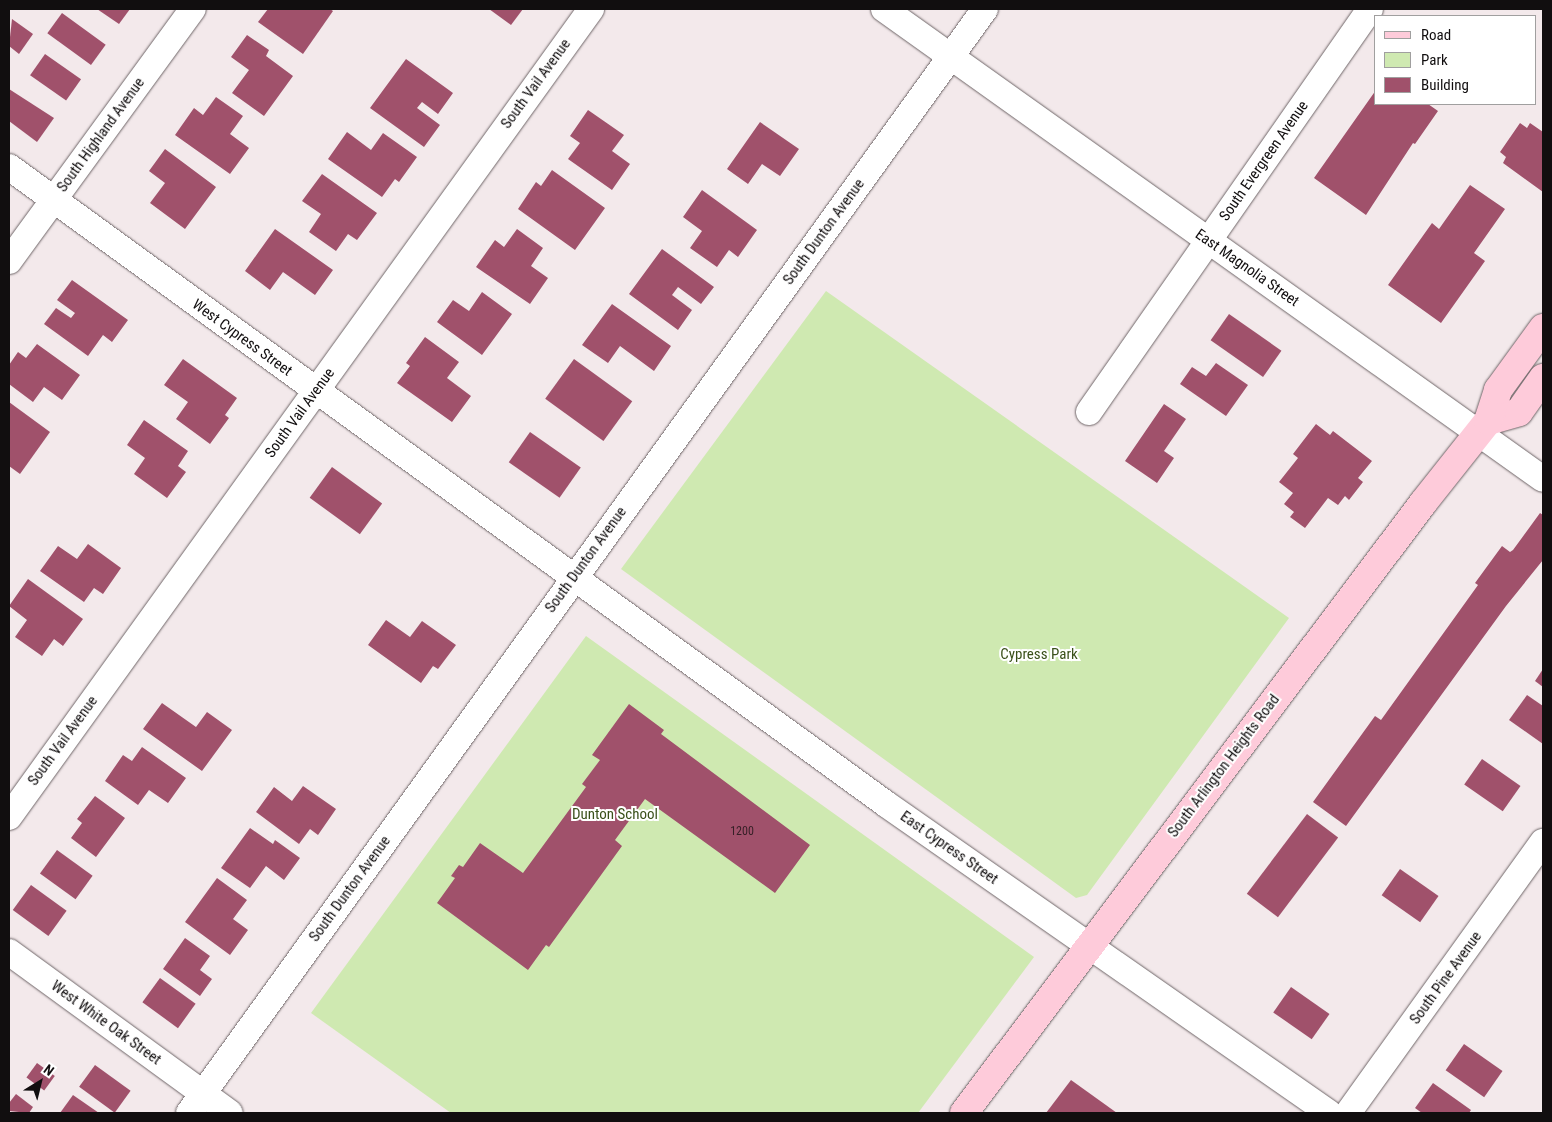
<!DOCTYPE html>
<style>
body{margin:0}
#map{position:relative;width:1552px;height:1122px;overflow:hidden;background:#f3e9eb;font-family:"Roboto Condensed",sans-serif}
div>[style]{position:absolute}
.green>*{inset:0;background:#cfe9b1}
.building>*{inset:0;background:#a0516b;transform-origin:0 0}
.roads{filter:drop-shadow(0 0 1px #6f6668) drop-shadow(0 0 1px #6f6668)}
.minor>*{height:26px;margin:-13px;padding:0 13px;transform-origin:13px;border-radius:13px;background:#fff}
.major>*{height:28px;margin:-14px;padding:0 14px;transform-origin:14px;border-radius:14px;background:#fecbda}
span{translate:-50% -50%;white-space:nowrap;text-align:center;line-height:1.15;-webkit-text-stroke:4px #fff;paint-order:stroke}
.number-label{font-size:12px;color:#351f26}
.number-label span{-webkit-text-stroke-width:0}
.street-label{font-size:15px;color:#110e0f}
.park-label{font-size:15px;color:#3a501a}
.frame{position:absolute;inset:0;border:10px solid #110e0f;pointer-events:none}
.legend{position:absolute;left:1374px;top:15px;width:162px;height:90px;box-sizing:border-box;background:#fff;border:1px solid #a09f9f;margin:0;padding:6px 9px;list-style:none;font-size:15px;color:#110e0f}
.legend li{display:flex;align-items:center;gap:10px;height:25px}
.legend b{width:25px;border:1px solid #a09f9f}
.north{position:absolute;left:15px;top:1057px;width:50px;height:50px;-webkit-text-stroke:4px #fff;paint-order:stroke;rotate:36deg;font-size:14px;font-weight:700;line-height:20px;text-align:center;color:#110e0f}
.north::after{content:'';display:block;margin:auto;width:18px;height:22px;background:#110e0f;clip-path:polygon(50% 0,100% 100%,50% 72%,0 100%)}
</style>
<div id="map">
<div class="green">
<i style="clip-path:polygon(826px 291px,1289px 618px,1087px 895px,1076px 898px,621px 569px)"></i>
<i style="clip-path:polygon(586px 636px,1034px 957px,918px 1113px,451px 1113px,311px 1013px)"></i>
</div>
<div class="building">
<i style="clip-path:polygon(97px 9px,130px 9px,119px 24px)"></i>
<i style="clip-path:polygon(268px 9px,330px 9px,333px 11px,303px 54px,258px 22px)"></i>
<i style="clip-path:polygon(489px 9px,523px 9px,511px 25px)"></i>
<i style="left:62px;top:13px;width:54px;height:25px;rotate:36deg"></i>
<i style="clip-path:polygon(12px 19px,33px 34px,19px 54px,9px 46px)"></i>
<i style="clip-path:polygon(247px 35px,269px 50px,266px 56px,293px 76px,264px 116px,232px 93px,249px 70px,231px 57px)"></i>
<i style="left:45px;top:54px;width:44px;height:26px;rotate:35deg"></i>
<i style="clip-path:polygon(406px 59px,453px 93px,438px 114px,422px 102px,417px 108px,440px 125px,424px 147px,370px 108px)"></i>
<i style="clip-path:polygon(9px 89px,54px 118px,37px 142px,9px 121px)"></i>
<i style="clip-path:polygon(1376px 90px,1376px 104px,1428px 104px,1438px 111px,1415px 144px,1413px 143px,1366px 215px,1314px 178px)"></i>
<i style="clip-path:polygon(216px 97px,243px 116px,230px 134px,249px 148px,230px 174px,175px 135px,194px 108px,203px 115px)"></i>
<i style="clip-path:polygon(588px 110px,624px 135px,612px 151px,630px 164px,612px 190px,568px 159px,580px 143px,570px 136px)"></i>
<i style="clip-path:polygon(760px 122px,799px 149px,780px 176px,762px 164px,748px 184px,727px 169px)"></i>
<i style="clip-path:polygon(1520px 123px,1527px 128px,1530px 123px,1543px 132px,1543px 192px,1503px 163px,1506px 157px,1500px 152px)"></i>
<i style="clip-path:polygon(347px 132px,371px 150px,383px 133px,417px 157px,399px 182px,395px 179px,382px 197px,328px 159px)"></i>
<i style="clip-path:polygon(165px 149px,216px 187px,185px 229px,150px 203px,165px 183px,149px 171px)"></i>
<i style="clip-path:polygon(552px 170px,605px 208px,575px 250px,518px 209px,536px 182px,541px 186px)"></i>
<i style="clip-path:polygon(322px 174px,377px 213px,357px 240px,348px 234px,336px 251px,309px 232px,321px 214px,302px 201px)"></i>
<i style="clip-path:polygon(1470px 185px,1505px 209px,1474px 253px,1485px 261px,1441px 323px,1388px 285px,1432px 223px,1439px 229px)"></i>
<i style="clip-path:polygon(702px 190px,757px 230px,738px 257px,729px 250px,717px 267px,690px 248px,702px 231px,683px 217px)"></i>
<i style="clip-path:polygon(275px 229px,333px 270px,315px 295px,283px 272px,270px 290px,245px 271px)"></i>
<i style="clip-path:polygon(517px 229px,543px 248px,531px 266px,548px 278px,530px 304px,476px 267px,495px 240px,504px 247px)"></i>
<i style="clip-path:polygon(662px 249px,714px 287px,701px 304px,678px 287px,672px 295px,692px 310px,678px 330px,629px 294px)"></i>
<i style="clip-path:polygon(72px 280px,128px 320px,112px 342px,103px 335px,88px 356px,44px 324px,56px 308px,71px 318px,75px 313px,57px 300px)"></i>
<i style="clip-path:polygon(482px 292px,512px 314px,482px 355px,437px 322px,453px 300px,469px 311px)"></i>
<i style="clip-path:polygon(612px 304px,671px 346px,654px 371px,620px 346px,608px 363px,582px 345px)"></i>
<i style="left:1229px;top:314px;width:64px;height:32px;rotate:35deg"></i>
<i style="clip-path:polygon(425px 337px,459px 362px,447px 378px,471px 396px,452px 422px,397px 383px,410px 366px,406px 363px)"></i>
<i style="clip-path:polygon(37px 344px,80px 375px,62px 400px,44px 387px,33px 402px,9px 384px,9px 365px,18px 352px,26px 358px)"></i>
<i style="clip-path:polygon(183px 359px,237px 398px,225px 415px,229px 418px,210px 444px,176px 419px,188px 402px,164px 385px)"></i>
<i style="left:574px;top:359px;width:72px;height:49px;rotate:36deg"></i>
<i style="clip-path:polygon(1216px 363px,1248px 385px,1226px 416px,1180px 384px,1192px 367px,1206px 376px)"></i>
<i style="clip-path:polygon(9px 402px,50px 432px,20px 474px,9px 466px)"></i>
<i style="clip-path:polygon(1164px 404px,1186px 419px,1164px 451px,1174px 458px,1157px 483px,1125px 461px)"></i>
<i style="clip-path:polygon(144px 420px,188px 451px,178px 466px,186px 472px,167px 498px,134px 474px,145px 458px,127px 445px)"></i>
<i style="clip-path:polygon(1316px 424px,1330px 435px,1333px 431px,1372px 461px,1358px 478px,1363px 482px,1349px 500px,1345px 496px,1338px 505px,1328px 498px,1305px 528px,1290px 517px,1294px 512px,1284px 504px,1293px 493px,1279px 482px,1298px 458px,1293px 454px)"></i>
<i style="left:530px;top:432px;width:62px;height:37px;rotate:35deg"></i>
<i style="left:332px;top:467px;width:62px;height:38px;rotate:36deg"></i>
<i style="clip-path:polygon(1540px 513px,1543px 515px,1543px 560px,1506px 606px,1346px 826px,1313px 802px,1375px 716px,1381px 720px,1478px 585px,1475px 583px,1502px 546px,1510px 552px,1513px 550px)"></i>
<i style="clip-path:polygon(88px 544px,121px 568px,103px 594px,94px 588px,84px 602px,40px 571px,58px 546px,77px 559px)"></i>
<i style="clip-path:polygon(28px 579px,83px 619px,63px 646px,54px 639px,42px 656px,15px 637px,27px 620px,9px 606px)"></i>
<i style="clip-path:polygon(386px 620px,410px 637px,422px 621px,456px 645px,438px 669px,433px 666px,421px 683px,368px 645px)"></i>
<i style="clip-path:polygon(1543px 669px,1543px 687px,1535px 681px)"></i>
<i style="clip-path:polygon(1527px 695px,1543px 706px,1543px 744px,1509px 720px)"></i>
<i style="clip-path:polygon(162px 703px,196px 727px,207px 712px,232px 730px,202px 771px,143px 729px)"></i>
<i style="clip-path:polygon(629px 704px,664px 730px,661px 734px,810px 845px,775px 893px,645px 799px,615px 840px,622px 846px,549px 947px,546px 945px,528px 970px,437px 903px,455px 878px,451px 876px,459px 865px,463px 867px,480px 843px,523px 873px,586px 787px,582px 784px,600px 760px,592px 755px)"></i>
<i style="clip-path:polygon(142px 747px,186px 778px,168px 803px,149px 790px,138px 805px,105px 781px,123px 755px,132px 761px)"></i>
<i style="left:1482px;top:759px;width:47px;height:31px;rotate:35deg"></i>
<i style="clip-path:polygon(303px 786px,336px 809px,318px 835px,310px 829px,299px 844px,256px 812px,274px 787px,292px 801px)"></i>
<i style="clip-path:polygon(95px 796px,125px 818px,96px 857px,71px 838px,82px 823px,77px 819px)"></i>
<i style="left:1307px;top:814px;width:39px;height:100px;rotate:37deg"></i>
<i style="clip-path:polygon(250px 828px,273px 844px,275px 840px,300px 858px,284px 880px,266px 866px,250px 888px,221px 868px)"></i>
<i style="left:57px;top:850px;width:44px;height:29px;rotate:36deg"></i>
<i style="left:1400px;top:869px;width:47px;height:32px;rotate:35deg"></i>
<i style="clip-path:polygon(217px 878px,247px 900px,233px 919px,248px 930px,230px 955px,185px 922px)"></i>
<i style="left:31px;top:885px;width:44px;height:31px;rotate:36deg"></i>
<i style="clip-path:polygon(185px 938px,210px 956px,200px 970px,212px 979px,200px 996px,163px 969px)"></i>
<i style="left:160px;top:978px;width:44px;height:30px;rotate:36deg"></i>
<i style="left:1291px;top:987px;width:47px;height:31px;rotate:35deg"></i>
<i style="left:1464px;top:1044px;width:47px;height:32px;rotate:35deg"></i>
<i style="left:37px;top:1063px;width:22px;height:18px;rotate:36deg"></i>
<i style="left:95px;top:1065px;width:44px;height:27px;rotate:36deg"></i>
<i style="clip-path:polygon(1071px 1080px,1117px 1113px,1046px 1113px)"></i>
<i style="clip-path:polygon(1433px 1083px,1471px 1110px,1469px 1113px,1422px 1113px,1415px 1108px)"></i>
<i style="clip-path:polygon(16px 1094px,33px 1107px,29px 1113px,9px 1111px,9px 1103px)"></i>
<i style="clip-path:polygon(73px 1095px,99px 1113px,60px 1113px)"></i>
</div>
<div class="roads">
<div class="minor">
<i style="left:884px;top:9px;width:809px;rotate:35.5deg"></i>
<i style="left:9px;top:167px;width:1084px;rotate:35.99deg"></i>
<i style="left:886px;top:804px;width:540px;rotate:34.9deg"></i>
<i style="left:9px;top:261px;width:312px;rotate:-53.9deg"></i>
<i style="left:1089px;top:412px;width:491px;rotate:-55.1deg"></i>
<i style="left:9px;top:817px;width:996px;rotate:-54.23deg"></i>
<i style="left:9px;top:952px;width:273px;rotate:36.1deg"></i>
<i style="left:189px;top:1113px;width:1361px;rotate:-54.21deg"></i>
<i style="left:1348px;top:1113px;width:334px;rotate:-54.3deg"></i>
</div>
<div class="major">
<i style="left:1488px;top:421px;width:32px;rotate:-16deg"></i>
<i style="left:1519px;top:412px;width:42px;rotate:-54.8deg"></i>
<i style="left:964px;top:1113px;width:763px;rotate:-53.04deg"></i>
<i style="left:1423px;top:503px;width:105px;rotate:-51.6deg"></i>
<i style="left:1488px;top:421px;width:33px;rotate:-72deg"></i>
<i style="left:1498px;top:390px;width:77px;rotate:-54deg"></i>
</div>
</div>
<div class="number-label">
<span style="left:742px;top:832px">1200</span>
</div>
<div class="street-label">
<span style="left:536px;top:84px;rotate:-54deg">South Vail Avenue</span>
<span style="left:101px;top:135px;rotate:-54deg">South Highland Avenue</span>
<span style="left:1264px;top:161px;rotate:-55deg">South Evergreen Avenue</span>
<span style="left:824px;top:232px;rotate:-54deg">South Dunton Avenue</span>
<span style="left:1247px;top:268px;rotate:35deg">East Magnolia Street</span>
<span style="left:242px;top:338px;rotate:36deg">West Cypress Street</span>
<span style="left:300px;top:413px;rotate:-54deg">South Vail Avenue</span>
<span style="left:586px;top:560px;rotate:-54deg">South Dunton Avenue</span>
<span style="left:63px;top:741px;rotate:-54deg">South Vail Avenue</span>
<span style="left:1224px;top:766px;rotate:-53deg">South Arlington Heights Road</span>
<span style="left:949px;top:848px;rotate:35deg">East Cypress Street</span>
<span style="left:350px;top:889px;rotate:-54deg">South Dunton Avenue</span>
<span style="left:1446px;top:978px;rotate:-54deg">South Pine Avenue</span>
<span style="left:106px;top:1023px;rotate:36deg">West White Oak Street</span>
</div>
<div class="park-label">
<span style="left:1039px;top:655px">Cypress Park</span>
<span style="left:615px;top:815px">Dunton School</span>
</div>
<div class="frame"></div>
<ul class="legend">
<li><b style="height:6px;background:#fecbda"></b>Road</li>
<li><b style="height:14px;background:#cfe9b1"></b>Park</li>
<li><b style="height:14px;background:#a0516b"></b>Building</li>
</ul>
<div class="north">N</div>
</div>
